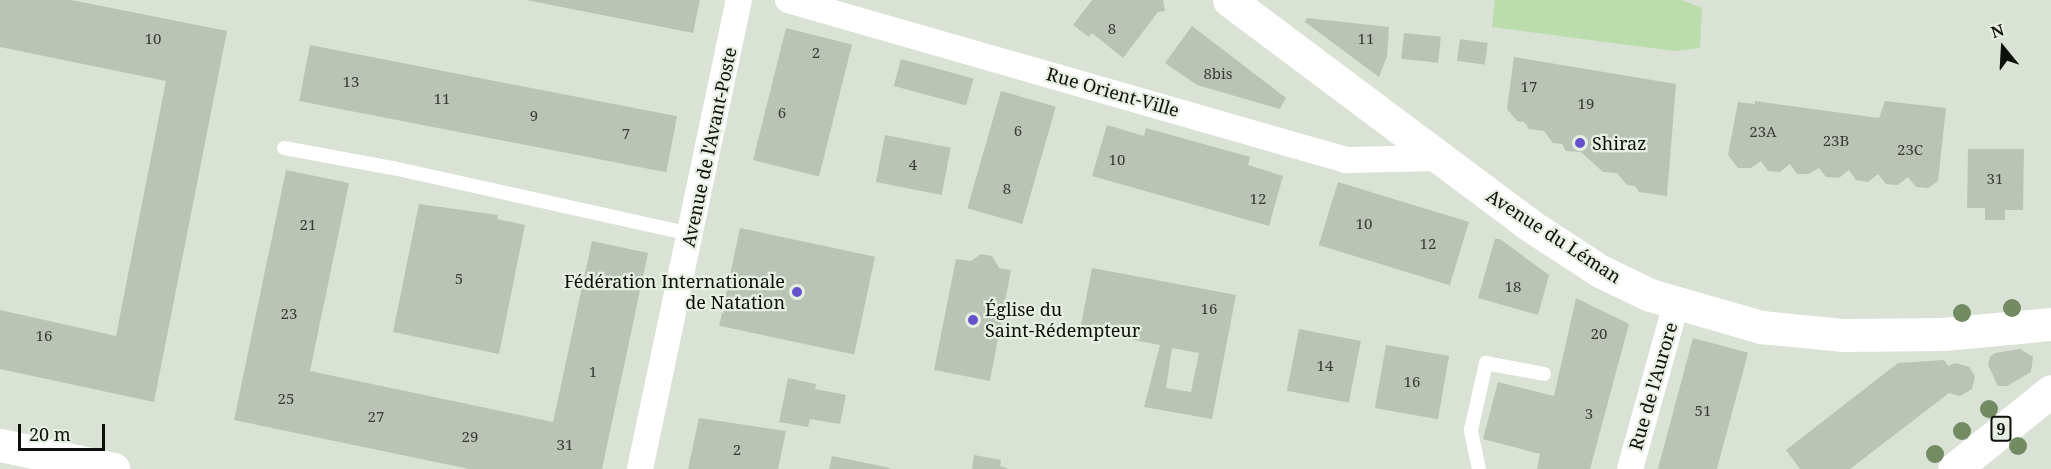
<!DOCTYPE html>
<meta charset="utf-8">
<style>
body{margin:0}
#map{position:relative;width:2051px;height:469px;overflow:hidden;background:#d9e2d5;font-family:"Noto Serif",serif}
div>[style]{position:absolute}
.green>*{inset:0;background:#bbdcad}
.building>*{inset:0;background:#bac3b6;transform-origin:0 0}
.service>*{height:14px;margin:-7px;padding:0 7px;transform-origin:7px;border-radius:7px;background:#fff}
.minor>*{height:26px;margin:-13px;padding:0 13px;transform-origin:13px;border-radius:13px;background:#fff}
.secondary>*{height:33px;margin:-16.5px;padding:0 16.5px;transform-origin:16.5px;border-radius:16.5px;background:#fff}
.primary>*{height:33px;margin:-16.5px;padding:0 16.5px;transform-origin:16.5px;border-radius:16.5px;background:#fff}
.trees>*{width:18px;height:18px;margin:-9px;border-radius:50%;background:#728b63}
.dots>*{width:16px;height:16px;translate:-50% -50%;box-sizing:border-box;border:3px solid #e6efe2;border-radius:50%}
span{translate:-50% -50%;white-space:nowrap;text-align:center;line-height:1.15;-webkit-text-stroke:4.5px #e6efe2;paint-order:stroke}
.number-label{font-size:15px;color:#383c35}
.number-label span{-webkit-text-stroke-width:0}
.shield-label span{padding:2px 4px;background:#e6efe2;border:2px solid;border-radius:4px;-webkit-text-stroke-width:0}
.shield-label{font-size:16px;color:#0c0f0a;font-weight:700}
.street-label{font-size:18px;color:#0c0f0a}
.poi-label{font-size:18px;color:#0c0f0a}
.left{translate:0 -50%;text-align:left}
.right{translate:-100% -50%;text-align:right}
.north{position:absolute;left:1973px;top:18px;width:60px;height:60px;-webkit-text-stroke:4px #e6efe2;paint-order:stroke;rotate:342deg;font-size:16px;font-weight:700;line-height:24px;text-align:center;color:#0c0f0a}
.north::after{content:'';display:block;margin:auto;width:21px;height:27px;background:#0c0f0a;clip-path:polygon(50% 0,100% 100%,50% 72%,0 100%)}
.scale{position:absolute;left:18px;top:424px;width:87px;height:27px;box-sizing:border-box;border:3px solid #0c0f0a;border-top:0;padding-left:8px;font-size:18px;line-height:21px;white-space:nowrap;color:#0c0f0a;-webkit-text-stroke:4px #e6efe2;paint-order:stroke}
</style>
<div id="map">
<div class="green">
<i style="clip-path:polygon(1495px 0,1681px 0,1702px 8px,1700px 48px,1674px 51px,1492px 27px)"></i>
</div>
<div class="building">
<i style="clip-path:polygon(0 0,71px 0,227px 31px,154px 402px,0 369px,0 310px,116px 336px,166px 81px,0 47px)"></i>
<i style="clip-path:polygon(526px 0,700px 0,693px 33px)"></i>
<i style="clip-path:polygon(1092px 0,1163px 0,1165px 11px,1158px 12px,1123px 58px,1092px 33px,1089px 37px,1073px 25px)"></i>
<i style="clip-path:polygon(1307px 18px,1389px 27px,1387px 56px,1379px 77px,1305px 22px)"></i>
<i style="clip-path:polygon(1192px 26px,1286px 98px,1280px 109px,1197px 85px,1165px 63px)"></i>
<i style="left:786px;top:28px;width:68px;height:136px;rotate:14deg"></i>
<i style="left:1404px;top:33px;width:37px;height:26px;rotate:6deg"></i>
<i style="left:1460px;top:39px;width:28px;height:22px;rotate:8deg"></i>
<i style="left:310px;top:45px;width:374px;height:57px;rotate:11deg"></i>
<i style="clip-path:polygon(1514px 57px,1676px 84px,1667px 196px,1639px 192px,1635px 186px,1627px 185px,1617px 173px,1603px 172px,1581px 152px,1566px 151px,1562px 144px,1553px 143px,1544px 131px,1529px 129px,1524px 122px,1517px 121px,1507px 109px)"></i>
<i style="left:901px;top:59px;width:75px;height:28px;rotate:15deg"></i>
<i style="left:1001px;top:91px;width:57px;height:122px;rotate:16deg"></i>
<i style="clip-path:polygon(1755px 101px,1879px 118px,1885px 101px,1946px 108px,1938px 181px,1928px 188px,1916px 187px,1908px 177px,1898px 185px,1886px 184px,1878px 174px,1868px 182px,1856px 180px,1849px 170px,1839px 178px,1826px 177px,1819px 168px,1809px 174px,1797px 174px,1790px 164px,1780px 172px,1768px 171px,1761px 161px,1751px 168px,1738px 168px,1728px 155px,1738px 102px,1755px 104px)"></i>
<i style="clip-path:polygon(1107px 125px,1144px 136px,1146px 128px,1250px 157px,1248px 165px,1283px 176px,1269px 226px,1092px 176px)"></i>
<i style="left:885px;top:135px;width:67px;height:48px;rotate:11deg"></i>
<i style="clip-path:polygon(1968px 149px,2024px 149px,2023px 210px,2005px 210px,2005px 220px,1985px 220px,1985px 208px,1967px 208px)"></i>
<i style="clip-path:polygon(286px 170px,349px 183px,310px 371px,553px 422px,592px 241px,648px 253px,602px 469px,469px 469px,234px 420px)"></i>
<i style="left:1338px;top:182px;width:137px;height:66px;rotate:17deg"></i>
<i style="clip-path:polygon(419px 204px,498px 215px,497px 219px,525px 225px,499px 354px,393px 332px)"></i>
<i style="left:740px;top:228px;width:138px;height:100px;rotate:12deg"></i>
<i style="clip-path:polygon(1495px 239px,1500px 239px,1549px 275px,1538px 315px,1478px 298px)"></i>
<i style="clip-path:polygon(981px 254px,992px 256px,999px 268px,1011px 270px,990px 381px,934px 370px,956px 259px,971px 261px)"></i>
<i style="clip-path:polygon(evenodd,1092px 268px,1236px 295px,1212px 419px,1144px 407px,1160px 345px,1080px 330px,1092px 268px,1172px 348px,1199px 353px,1191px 392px,1166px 388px,1172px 348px)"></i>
<i style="clip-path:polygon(1576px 298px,1629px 324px,1590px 469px,1537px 469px,1540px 454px,1483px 439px,1498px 382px,1554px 396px)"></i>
<i style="left:1299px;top:329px;width:63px;height:63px;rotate:11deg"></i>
<i style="left:1693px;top:338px;width:57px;height:136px;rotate:15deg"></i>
<i style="left:1386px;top:345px;width:64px;height:64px;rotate:10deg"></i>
<i style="clip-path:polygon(2020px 349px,2033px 357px,2031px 372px,2007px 386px,1998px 386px,1988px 365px,1990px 357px,1995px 353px)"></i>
<i style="clip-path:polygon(1944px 360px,1948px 366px,1956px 363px,1969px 367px,1975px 376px,1972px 389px,1960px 396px,1949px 393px,1850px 469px,1800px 469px,1786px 450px,1898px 363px)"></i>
<i style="clip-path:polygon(788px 378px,816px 384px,815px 389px,846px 395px,840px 424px,810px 419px,808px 427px,779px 422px)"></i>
<i style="clip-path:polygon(699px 418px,786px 431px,778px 469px,688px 469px)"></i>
<i style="clip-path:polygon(974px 455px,1001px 460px,1000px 466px,1009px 469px,972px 469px)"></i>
<i style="clip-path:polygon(832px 456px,890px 468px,890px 469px,829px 469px)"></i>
</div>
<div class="service">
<i style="left:284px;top:148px;width:111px;rotate:10.4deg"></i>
<i style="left:393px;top:168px;width:304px;rotate:12.5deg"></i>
<i style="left:1479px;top:469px;width:40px;rotate:-102deg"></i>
<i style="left:1471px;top:430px;width:69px;rotate:-77.4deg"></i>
<i style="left:1486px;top:363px;width:59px;rotate:10.7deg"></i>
</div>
<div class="minor">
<i style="left:788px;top:0;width:580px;rotate:16deg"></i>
<i style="left:1346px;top:160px;width:94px;rotate:-1.2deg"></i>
<i style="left:640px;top:469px;width:479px;rotate:-78.1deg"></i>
<i style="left:1630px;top:469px;width:171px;rotate:-74.4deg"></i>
</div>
<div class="secondary">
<i style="left:1229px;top:0;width:374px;rotate:36.8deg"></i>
<i style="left:1528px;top:224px;width:86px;rotate:33.1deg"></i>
<i style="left:1600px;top:271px;width:55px;rotate:25.6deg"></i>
<i style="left:1650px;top:295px;width:116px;rotate:16.1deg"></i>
<i style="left:1761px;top:327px;width:81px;rotate:5.6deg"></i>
<i style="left:1842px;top:335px;width:101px;rotate:-0.6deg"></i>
<i style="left:1943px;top:334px;width:108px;rotate:-5.3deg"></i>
</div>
<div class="primary">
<i style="left:0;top:445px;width:116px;rotate:11.9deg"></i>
<i style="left:1954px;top:469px;width:124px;rotate:-38.8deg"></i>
</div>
<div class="trees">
<i style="left:2012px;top:308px"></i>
<i style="left:1962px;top:313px"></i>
<i style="left:1989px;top:409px"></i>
<i style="left:1962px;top:431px"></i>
<i style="left:2018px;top:446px"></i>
<i style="left:1935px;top:454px"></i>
</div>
<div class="dots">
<i style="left:1580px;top:143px;background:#6752cc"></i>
<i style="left:797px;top:292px;background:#6752cc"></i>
<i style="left:973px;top:320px;background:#6752cc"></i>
</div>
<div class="number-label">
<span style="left:1112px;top:29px">8</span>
<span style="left:153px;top:39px">10</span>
<span style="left:1366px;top:39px">11</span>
<span style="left:816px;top:53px">2</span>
<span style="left:1218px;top:74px">8bis</span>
<span style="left:351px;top:82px">13</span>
<span style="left:1529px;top:87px">17</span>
<span style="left:442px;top:99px">11</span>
<span style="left:1586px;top:104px">19</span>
<span style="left:782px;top:113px">6</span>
<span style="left:534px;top:116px">9</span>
<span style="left:1018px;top:131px">6</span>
<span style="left:1763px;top:132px">23A</span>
<span style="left:626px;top:134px">7</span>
<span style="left:1836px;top:141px">23B</span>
<span style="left:1910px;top:150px">23C</span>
<span style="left:1117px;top:160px">10</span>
<span style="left:913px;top:165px">4</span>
<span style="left:1995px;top:179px">31</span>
<span style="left:1007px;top:189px">8</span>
<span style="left:1258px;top:199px">12</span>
<span style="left:1364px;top:224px">10</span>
<span style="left:308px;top:225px">21</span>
<span style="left:1428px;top:244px">12</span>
<span style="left:459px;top:279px">5</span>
<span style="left:1513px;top:287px">18</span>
<span style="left:1209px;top:309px">16</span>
<span style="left:289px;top:314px">23</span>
<span style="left:1599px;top:334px">20</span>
<span style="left:44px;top:336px">16</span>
<span style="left:1325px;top:366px">14</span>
<span style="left:593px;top:372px">1</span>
<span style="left:1412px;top:382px">16</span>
<span style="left:286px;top:399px">25</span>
<span style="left:1703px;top:411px">51</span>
<span style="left:1589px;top:414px">3</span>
<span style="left:376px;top:417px">27</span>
<span style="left:470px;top:437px">29</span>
<span style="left:565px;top:445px">31</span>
<span style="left:737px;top:450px">2</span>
</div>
<div class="shield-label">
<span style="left:2001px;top:429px">9</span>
</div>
<div class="street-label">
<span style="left:1113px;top:92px;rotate:16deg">Rue Orient-Ville</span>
<span style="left:709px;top:147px;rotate:-78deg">Avenue de l'Avant-Poste</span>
<span style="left:1554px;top:236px;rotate:33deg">Avenue du Léman</span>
<span style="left:1653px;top:386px;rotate:-74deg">Rue de l'Aurore</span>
</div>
<div class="poi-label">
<span class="left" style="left:1592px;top:143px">Shiraz</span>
<span class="right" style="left:785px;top:292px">Fédération Internationale<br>de Natation</span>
<span class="left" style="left:985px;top:320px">Église du<br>Saint-Rédempteur</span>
</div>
<div class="north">N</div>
<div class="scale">20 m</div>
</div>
